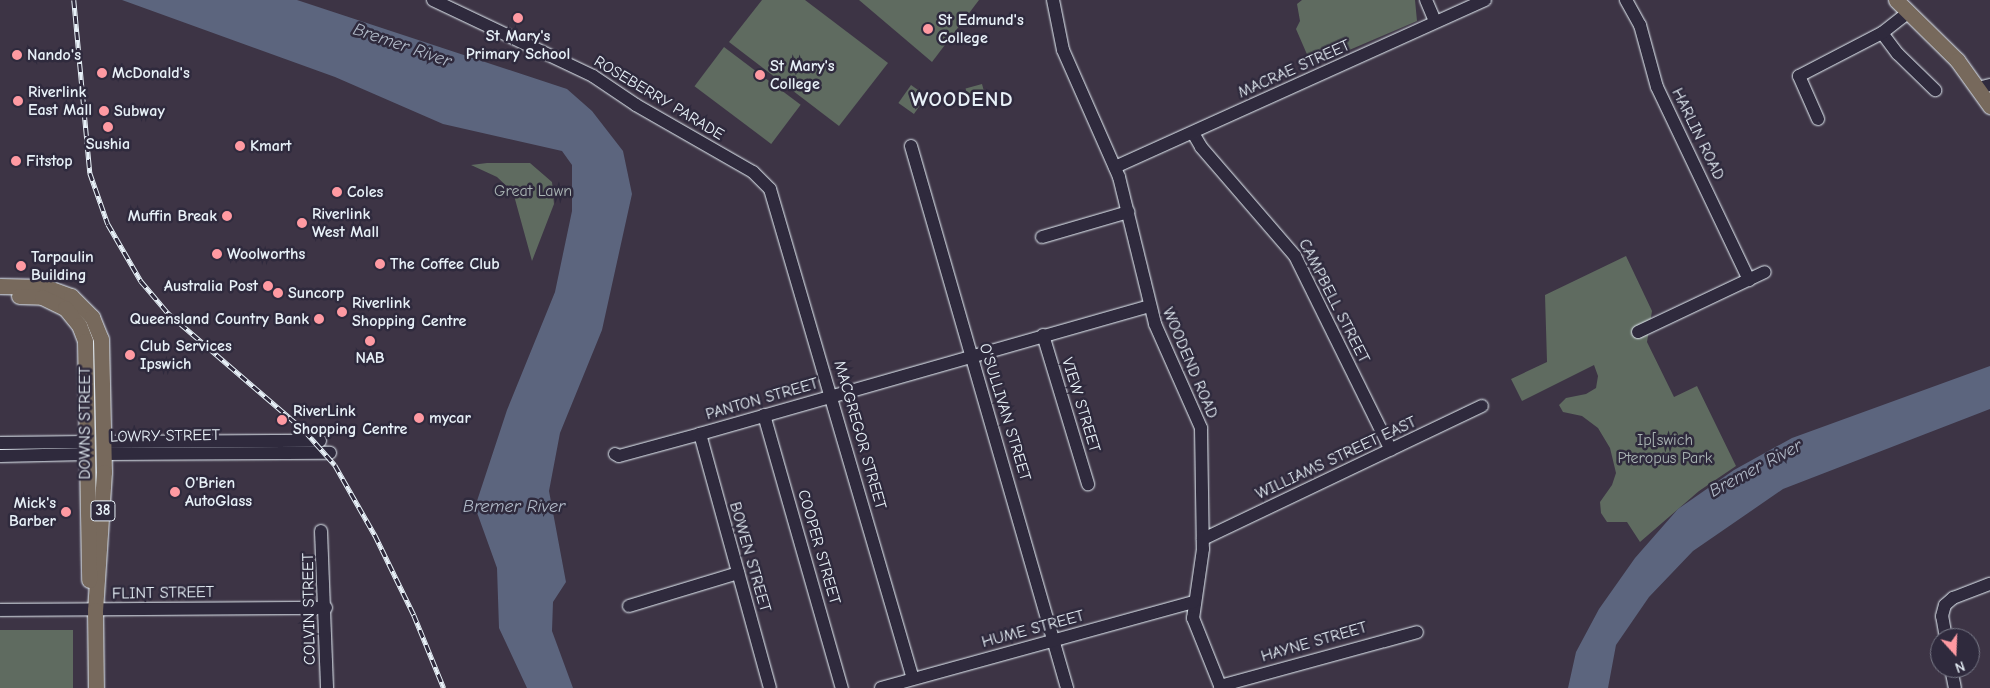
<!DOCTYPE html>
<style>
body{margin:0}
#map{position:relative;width:1990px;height:688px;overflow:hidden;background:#3d3445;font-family:"Comic Neue",sans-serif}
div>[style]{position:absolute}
.green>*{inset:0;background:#5f6b60;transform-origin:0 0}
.water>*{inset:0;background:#5c657e}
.roads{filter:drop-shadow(0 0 1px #e8f1f8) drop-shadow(0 0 1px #e8f1f8)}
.minor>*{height:12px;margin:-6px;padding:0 6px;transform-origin:6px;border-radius:6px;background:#2f2a3d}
.major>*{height:15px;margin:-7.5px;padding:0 7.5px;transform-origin:7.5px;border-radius:7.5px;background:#77695c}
.rail>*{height:4.5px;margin-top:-2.25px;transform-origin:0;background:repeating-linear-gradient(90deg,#2f2a3d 0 8px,#e8f1f8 0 16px);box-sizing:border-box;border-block:1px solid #e8f1f8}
.dots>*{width:14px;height:14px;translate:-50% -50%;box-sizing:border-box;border:2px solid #2f2a3d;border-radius:50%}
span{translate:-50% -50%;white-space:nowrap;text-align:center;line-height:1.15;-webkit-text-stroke:5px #2f2a3d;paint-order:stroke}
.shield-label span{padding:1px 4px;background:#2f2a3d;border:1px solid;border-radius:4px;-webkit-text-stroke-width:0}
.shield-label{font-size:15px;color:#e8f1f8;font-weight:700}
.poi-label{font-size:16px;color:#e8f1f8;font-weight:700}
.left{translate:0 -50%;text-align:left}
.right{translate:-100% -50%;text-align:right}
.street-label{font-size:16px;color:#e8f1f8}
.park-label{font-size:16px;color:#aab5b4}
.water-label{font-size:18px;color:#b0b9c7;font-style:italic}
.district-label{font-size:21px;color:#e8f1f8;font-weight:700;letter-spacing:1px}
.north{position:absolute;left:1930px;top:628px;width:50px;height:50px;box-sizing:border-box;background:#2f2a3d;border:1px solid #797a88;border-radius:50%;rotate:160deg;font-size:14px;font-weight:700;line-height:20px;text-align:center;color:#e8f1f8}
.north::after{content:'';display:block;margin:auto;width:18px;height:22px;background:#ff9aa2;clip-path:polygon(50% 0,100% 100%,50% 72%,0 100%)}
</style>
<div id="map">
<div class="green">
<i style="clip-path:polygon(762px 0,805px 0,888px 63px,839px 126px,729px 42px)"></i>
<i style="clip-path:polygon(859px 0,979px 0,932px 62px)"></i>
<i style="clip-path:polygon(1302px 0,1415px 0,1417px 21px,1312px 66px,1296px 29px,1300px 21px,1297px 4px)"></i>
<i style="left:724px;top:47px;width:96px;height:49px;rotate:37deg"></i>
<i style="left:982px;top:84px;width:16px;height:17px;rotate:75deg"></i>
<i style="left:911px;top:85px;width:19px;height:22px;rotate:35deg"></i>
<i style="clip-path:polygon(487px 163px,530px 163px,552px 182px,554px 204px,532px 261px,513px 192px,497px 177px,471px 165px)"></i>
<i style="clip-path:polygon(1626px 256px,1652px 311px,1647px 342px,1674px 397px,1697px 386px,1736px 466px,1699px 491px,1640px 542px,1627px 522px,1607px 522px,1601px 513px,1600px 502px,1612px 485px,1616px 473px,1610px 448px,1598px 428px,1582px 416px,1563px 412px,1559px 405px,1566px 398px,1586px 394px,1596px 388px,1598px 376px,1594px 365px,1522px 401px,1511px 379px,1547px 362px,1545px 295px)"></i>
<i style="left:0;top:630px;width:73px;height:58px"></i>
</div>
<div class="water">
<i style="clip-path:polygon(122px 0,297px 0,567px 89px,592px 111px,623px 151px,632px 194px,602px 330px,560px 433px,549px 491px,566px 582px,553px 602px,552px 631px,573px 688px,527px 688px,499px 628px,497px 568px,475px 507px,507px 410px,555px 292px,572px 211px,572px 165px,562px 151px,443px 124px,335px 77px)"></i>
<i style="clip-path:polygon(1990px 366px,1990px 409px,1783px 489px,1693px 551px,1649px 597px,1616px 645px,1608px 688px,1568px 688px,1576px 652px,1599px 609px,1635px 558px,1678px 509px,1734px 470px,1792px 438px)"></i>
</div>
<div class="roads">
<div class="minor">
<i style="left:433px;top:0;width:177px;rotate:25.4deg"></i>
<i style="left:593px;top:76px;width:52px;rotate:34deg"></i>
<i style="left:636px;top:105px;width:135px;rotate:29.8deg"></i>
<i style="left:753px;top:172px;width:24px;rotate:45deg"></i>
<i style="left:770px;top:189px;width:510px;rotate:73.73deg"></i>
<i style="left:1053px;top:0;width:51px;rotate:78.7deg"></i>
<i style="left:1063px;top:50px;width:139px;rotate:66.2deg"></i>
<i style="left:1119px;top:177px;width:151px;rotate:76.2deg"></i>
<i style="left:1155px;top:324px;width:114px;rotate:66.1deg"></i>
<i style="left:1201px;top:428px;width:121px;rotate:89.1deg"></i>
<i style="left:1203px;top:549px;width:70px;rotate:98.2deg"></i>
<i style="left:1193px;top:618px;width:75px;rotate:68.2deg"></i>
<i style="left:1426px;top:0;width:23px;rotate:67deg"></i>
<i style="left:1626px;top:0;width:29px;rotate:61deg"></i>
<i style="left:1640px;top:25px;width:64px;rotate:74.7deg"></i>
<i style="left:1657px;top:87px;width:214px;rotate:64.5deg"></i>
<i style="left:1882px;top:33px;width:26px;rotate:53deg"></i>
<i style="left:1898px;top:54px;width:52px;rotate:44.2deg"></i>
<i style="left:1978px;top:88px;width:12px;rotate:-14deg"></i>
<i style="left:1818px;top:119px;width:47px;rotate:-113.8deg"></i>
<i style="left:1799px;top:76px;width:93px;rotate:-27.4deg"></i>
<i style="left:1882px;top:33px;width:34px;rotate:-38deg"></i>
<i style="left:1193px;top:133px;width:16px;rotate:60deg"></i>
<i style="left:1201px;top:147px;width:144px;rotate:49.2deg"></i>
<i style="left:1295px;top:256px;width:216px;rotate:63.7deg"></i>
<i style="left:911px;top:146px;width:564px;rotate:73.94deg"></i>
<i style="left:1115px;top:167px;width:406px;rotate:-24.3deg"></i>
<i style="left:1042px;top:237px;width:90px;rotate:-16.2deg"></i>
<i style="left:1638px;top:332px;width:140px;rotate:-25.3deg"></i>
<i style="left:1043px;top:335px;width:156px;rotate:73.2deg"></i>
<i style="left:764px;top:415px;width:284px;rotate:74.1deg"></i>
<i style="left:700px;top:434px;width:263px;rotate:74.6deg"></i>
<i style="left:103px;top:442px;width:217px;rotate:-0.3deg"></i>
<i style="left:0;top:443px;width:87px;rotate:-0.7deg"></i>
<i style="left:103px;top:454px;width:227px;rotate:-0.3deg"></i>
<i style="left:615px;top:454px;width:4px;rotate:27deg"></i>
<i style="left:619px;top:456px;width:84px;rotate:-15.2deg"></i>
<i style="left:700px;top:434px;width:467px;rotate:-15.9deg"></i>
<i style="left:0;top:456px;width:87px;rotate:-1.3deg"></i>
<i style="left:321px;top:531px;width:157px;rotate:87.8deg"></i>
<i style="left:1203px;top:539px;width:309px;rotate:-25.5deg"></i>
<i style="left:629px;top:606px;width:114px;rotate:-16.8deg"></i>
<i style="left:0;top:610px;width:326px;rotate:-0.4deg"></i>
<i style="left:1946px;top:638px;width:22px;rotate:-100deg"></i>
<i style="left:1942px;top:616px;width:11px;rotate:-75deg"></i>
<i style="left:1945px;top:605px;width:11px;rotate:-41deg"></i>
<i style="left:1953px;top:598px;width:40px;rotate:-21deg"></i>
<i style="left:1951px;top:668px;width:20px;rotate:79deg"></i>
<i style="left:1220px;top:686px;width:204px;rotate:-15.3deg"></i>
<i style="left:881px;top:688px;width:324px;rotate:-15.4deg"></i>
</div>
<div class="major">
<i style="left:1896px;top:0;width:86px;rotate:44.5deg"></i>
<i style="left:1957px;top:60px;width:57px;rotate:54.3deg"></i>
<i style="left:0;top:286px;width:46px;rotate:1.2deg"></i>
<i style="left:46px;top:287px;width:27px;rotate:20deg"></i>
<i style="left:71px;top:296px;width:30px;rotate:45deg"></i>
<i style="left:92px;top:317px;width:24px;rotate:68deg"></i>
<i style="left:101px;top:339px;width:133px;rotate:88.7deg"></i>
<i style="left:104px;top:472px;width:138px;rotate:93.7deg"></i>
<i style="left:95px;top:610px;width:78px;rotate:89.3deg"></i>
<i style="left:19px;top:296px;width:23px;rotate:2deg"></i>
<i style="left:42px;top:297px;width:25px;rotate:26deg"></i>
<i style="left:65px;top:308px;width:22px;rotate:51deg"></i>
<i style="left:79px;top:325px;width:17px;rotate:69deg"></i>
<i style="left:85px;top:341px;width:239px;rotate:89deg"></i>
</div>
</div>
<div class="rail">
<i style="left:74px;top:0;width:174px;rotate:84.7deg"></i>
<i style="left:90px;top:173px;width:54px;rotate:70.6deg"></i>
<i style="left:108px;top:224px;width:66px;rotate:59.9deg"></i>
<i style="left:141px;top:281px;width:42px;rotate:49.8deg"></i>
<i style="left:168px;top:313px;width:181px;rotate:40.7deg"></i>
<i style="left:305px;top:431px;width:45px;rotate:48.6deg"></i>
<i style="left:335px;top:465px;width:81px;rotate:60.3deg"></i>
<i style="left:375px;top:535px;width:89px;rotate:64deg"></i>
<i style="left:414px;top:615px;width:79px;rotate:67.7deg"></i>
</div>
<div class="dots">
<i style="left:518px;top:18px;background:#ff9aa2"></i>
<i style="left:928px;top:29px;background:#ff9aa2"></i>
<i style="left:17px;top:55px;background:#ff9aa2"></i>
<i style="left:102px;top:73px;background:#ff9aa2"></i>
<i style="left:760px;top:75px;background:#ff9aa2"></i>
<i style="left:18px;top:101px;background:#ff9aa2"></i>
<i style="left:104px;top:111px;background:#ff9aa2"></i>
<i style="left:108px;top:127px;background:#ff9aa2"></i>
<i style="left:240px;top:146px;background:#ff9aa2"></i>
<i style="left:16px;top:161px;background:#ff9aa2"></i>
<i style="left:337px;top:192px;background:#ff9aa2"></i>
<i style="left:227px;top:216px;background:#ff9aa2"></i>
<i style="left:302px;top:223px;background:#ff9aa2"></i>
<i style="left:217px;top:254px;background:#ff9aa2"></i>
<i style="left:380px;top:264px;background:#ff9aa2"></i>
<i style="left:21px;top:266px;background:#ff9aa2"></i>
<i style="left:268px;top:286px;background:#ff9aa2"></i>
<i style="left:278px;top:293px;background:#ff9aa2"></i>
<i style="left:342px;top:312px;background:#ff9aa2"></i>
<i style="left:319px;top:319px;background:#ff9aa2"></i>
<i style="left:370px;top:341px;background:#ff9aa2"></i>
<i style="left:130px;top:355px;background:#ff9aa2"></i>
<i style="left:419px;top:418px;background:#ff9aa2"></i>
<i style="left:282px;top:420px;background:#ff9aa2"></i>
<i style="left:175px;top:492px;background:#ff9aa2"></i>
<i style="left:66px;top:512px;background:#ff9aa2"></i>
</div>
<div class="shield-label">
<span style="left:103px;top:511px">38</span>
</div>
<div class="poi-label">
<span class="left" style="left:938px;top:29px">St Edmund's<br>College</span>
<span style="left:518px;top:45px">St Mary's<br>Primary School</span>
<span class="left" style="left:27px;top:55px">Nando's</span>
<span class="left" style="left:770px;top:75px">St Mary's<br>College</span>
<span class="left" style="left:112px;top:73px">McDonald's</span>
<span class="left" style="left:28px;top:101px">Riverlink<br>East Mall</span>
<span class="left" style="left:114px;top:111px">Subway</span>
<span style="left:108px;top:144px">Sushia</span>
<span class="left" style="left:250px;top:146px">Kmart</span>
<span class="left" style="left:26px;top:161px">Fitstop</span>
<span class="left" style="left:347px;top:192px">Coles</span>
<span class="left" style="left:312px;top:223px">Riverlink<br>West Mall</span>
<span class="right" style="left:217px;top:216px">Muffin Break</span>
<span class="left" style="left:227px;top:254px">Woolworths</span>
<span class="left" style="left:31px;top:266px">Tarpaulin<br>Building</span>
<span class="left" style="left:390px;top:264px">The Coffee Club</span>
<span class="right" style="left:258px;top:286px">Australia Post</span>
<span class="left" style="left:288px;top:293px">Suncorp</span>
<span class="left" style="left:352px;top:312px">Riverlink<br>Shopping Centre</span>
<span class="right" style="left:309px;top:319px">Queensland Country Bank</span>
<span class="left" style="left:140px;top:355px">Club Services<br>Ipswich</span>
<span style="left:370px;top:358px">NAB</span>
<span class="left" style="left:293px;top:420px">RiverLink<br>Shopping Centre</span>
<span class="left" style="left:429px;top:418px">mycar</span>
<span class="left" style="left:185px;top:492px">O'Brien<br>AutoGlass</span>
<span class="right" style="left:56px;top:512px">Mick's<br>Barber</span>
</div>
<div class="street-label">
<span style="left:1294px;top:69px;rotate:-24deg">MACRAE STREET</span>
<span style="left:659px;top:98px;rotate:31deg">ROSEBERRY PARADE</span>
<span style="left:1698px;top:134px;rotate:64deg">HARLIN ROAD</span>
<span style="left:1334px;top:301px;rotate:63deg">CAMPBELL STREET</span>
<span style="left:1190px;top:363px;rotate:67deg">WOODEND ROAD</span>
<span style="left:762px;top:399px;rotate:-16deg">PANTON STREET</span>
<span style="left:1081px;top:405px;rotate:73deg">VIEW STREET</span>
<span style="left:1005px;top:412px;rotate:73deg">O'SULLIVAN STREET</span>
<span style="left:85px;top:423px;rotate:-90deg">DOWNS STREET</span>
<span style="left:860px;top:435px;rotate:74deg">MACGREGOR STREET</span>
<span style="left:165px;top:436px;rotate:-1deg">LOWRY STREET</span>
<span style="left:1336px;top:458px;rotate:-25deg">WILLIAMS STREET EAST</span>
<span style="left:819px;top:547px;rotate:74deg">COOPER STREET</span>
<span style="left:750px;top:557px;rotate:74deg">BOWEN STREET</span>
<span style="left:163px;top:593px;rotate:-1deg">FLINT STREET</span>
<span style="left:309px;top:609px;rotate:-91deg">COLVIN STREET</span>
<span style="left:1033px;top:629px;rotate:-15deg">HUME STREET</span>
<span style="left:1314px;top:642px;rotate:-16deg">HAYNE STREET</span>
</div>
<div class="park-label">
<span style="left:533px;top:191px">Great Lawn</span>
<span style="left:1665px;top:449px">Ip[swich<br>Pteropus Park</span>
</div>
<div class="water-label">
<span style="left:402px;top:46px;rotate:19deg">Bremer River</span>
<span style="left:1756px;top:469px;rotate:-28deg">Bremer River</span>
<span style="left:514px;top:507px">Bremer River</span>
</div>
<div class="district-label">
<span style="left:962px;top:99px">WOODEND</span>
</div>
<div class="north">N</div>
</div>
